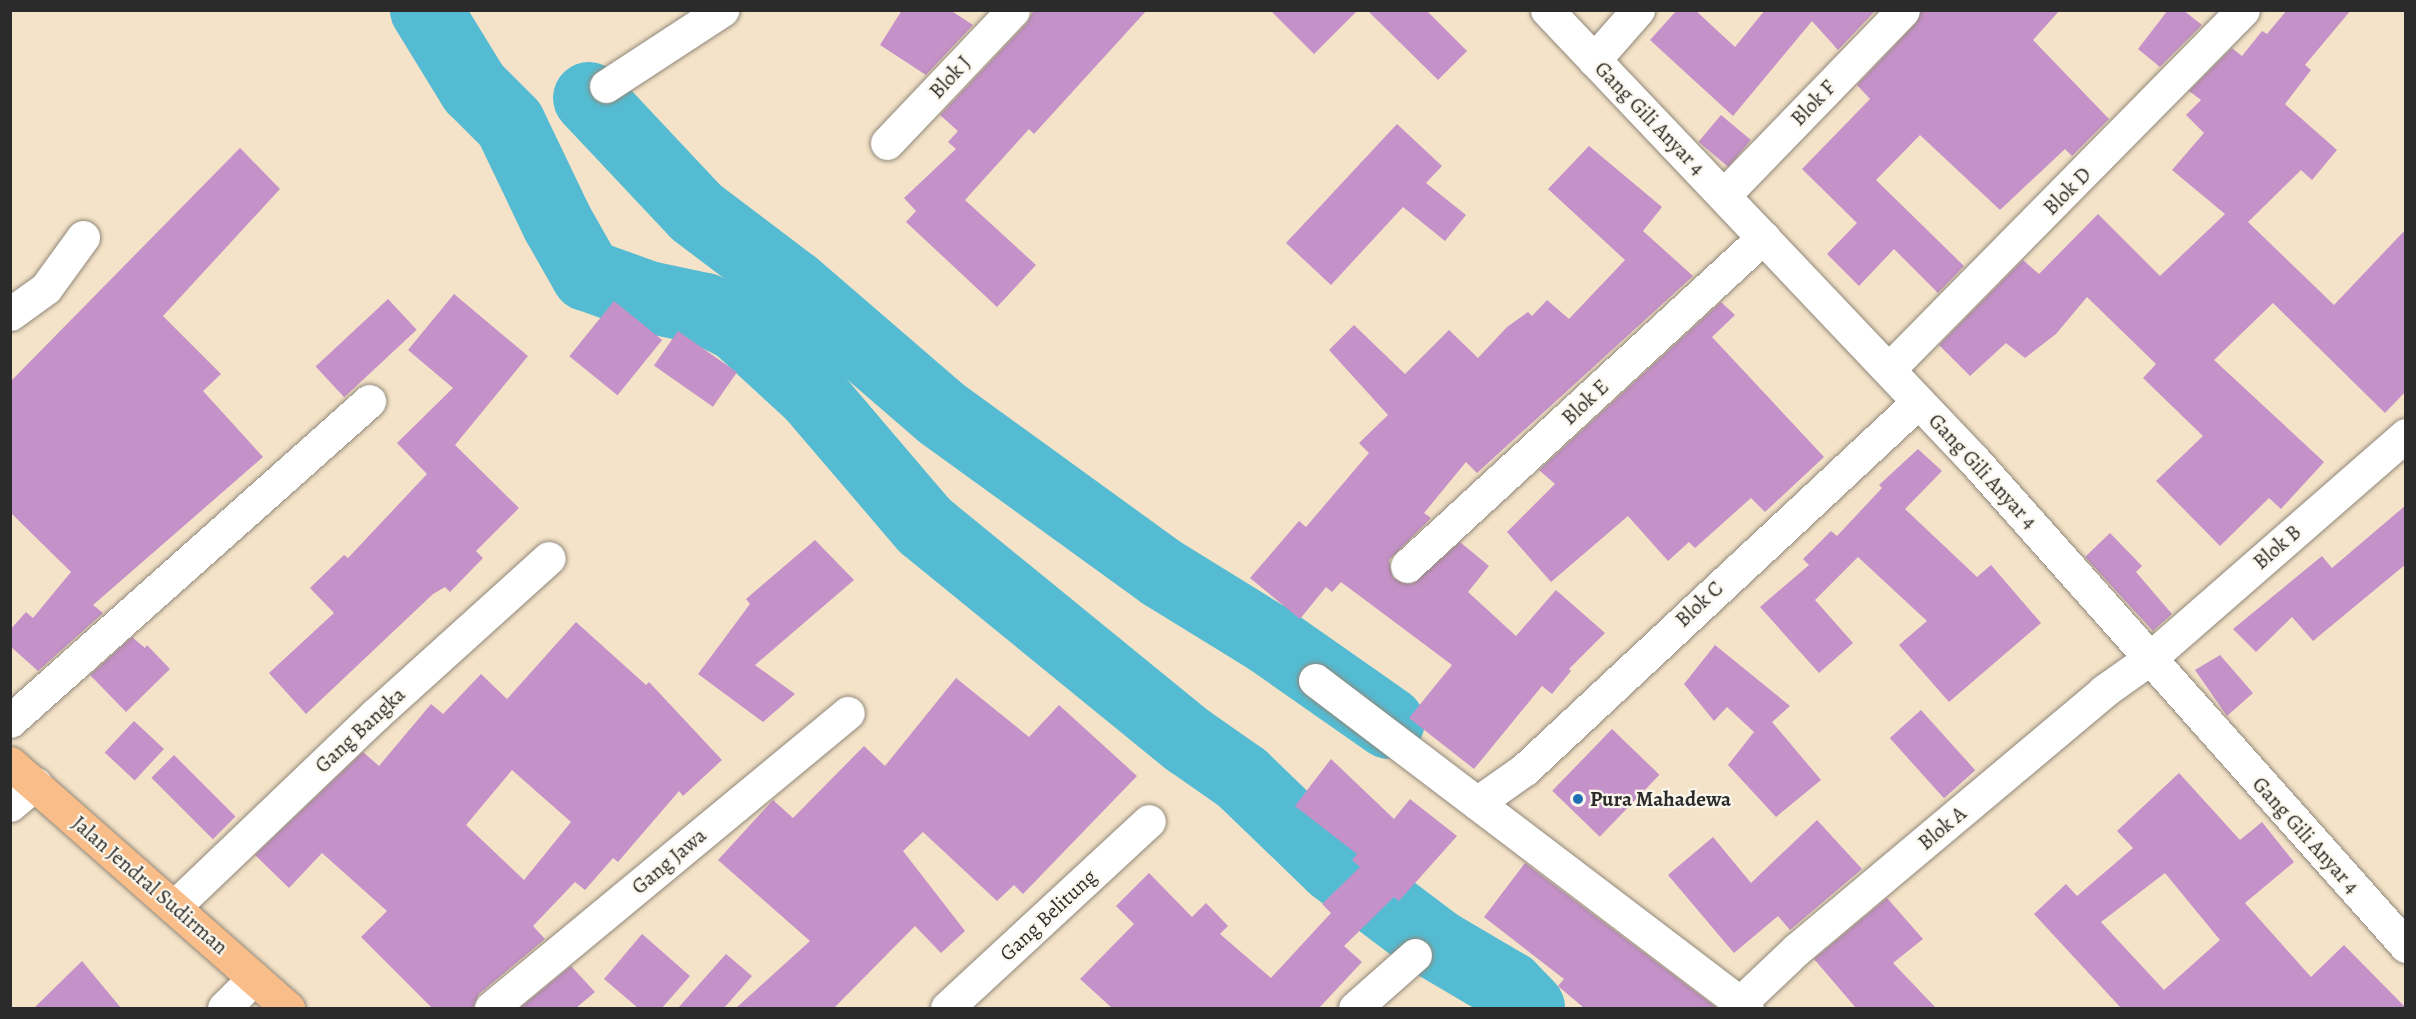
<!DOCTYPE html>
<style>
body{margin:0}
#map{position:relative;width:2416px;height:1019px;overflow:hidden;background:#f4e3c8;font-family:Alegreya,serif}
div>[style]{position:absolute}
.river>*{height:72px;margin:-36px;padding:0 36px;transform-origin:36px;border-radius:36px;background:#54bbd2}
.building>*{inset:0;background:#c591c9;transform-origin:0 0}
.roads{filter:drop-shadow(0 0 2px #90877a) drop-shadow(0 0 2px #90877a)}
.minor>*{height:33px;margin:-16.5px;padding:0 16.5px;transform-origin:16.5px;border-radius:16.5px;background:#fff}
.highway>*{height:33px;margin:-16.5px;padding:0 16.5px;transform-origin:16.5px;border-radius:16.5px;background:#f8bd89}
.dots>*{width:16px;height:16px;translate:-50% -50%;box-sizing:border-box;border:3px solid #fbf7ec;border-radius:50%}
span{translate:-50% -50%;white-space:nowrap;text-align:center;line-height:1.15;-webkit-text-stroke:4.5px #fbf7ec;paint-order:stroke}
.street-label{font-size:21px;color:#2b2b2b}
.poi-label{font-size:21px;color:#2b2b2b;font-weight:700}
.left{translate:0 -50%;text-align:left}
.frame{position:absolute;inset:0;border:12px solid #2b2b2b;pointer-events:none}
</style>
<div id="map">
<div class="river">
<i style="left:426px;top:10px;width:92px;rotate:58.4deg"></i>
<i style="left:474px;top:88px;width:51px;rotate:45deg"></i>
<i style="left:510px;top:124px;width:111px;rotate:64.4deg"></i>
<i style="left:558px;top:224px;width:59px;rotate:60.4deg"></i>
<i style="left:587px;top:275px;width:65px;rotate:19.8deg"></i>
<i style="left:648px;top:297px;width:58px;rotate:11.9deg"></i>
<i style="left:705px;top:309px;width:36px;rotate:27deg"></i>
<i style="left:737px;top:325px;width:103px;rotate:42.6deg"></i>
<i style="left:813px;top:395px;width:172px;rotate:49.5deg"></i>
<i style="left:925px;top:526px;width:340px;rotate:39.2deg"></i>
<i style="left:1189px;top:741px;width:65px;rotate:34.9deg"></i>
<i style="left:1242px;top:778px;width:127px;rotate:44deg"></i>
<i style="left:1333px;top:866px;width:129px;rotate:37.1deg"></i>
<i style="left:1436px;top:944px;width:85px;rotate:30.5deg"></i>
<i style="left:1509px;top:987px;width:29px;rotate:46deg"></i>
<i style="left:589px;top:98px;width:156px;rotate:46.8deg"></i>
<i style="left:696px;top:212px;width:123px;rotate:37.1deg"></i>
<i style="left:794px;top:286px;width:194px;rotate:40.8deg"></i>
<i style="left:941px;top:413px;width:273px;rotate:35.9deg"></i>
<i style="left:1162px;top:573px;width:126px;rotate:31.7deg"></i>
<i style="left:1269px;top:639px;width:146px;rotate:35deg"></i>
</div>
<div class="building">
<i style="clip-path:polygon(902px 10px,950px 10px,973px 25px,926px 75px,880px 45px)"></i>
<i style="clip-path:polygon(1034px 10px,1147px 10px,1034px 134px,1029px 129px,965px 200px,1036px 265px,997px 307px,906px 222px,916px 211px,904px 198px,956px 149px,948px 142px,958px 131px,940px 115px,1027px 23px)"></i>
<i style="clip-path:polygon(1270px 10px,1358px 10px,1314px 54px)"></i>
<i style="clip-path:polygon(1367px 10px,1426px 10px,1467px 51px,1438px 80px)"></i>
<i style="clip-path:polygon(1677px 10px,1695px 10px,1735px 47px,1765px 10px,1876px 10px,1838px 50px,1812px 21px,1733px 116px,1650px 40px)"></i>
<i style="clip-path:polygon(1921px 10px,2060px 10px,2033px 40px,2109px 119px,2072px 156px,2065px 149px,2000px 210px,1920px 135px,1876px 180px,1964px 266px,1938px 293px,1894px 249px,1859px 286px,1827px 254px,1857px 223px,1802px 169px,1870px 99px,1857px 85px,1916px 23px)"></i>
<i style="clip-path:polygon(2168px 10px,2183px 10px,2202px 25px,2160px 67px,2138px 49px)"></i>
<i style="clip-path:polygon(2287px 10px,2351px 10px,2305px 65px,2311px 70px,2285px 104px,2337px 150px,2312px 180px,2301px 170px,2248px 222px,2334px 305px,2406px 229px,2406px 391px,2385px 413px,2273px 303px,2214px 360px,2324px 462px,2281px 509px,2269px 498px,2220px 546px,2156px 481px,2203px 436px,2143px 378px,2156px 364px,2087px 297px,2056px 334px,2025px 358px,2006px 343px,1970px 376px,1939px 345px,2023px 260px,2039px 274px,2098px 214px,2160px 276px,2225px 214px,2172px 170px,2204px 133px,2186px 115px,2201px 100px,2189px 91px,2232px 48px,2242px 56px,2262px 31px,2267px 34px)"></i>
<i style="left:1721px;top:115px;width:39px;height:35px;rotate:40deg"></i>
<i style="clip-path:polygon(1397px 124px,1442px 166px,1426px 183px,1466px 215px,1445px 241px,1403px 207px,1331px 285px,1286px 243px)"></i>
<i style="clip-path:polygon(1589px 146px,1662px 207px,1643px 231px,1693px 276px,1477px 473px,1466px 462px,1424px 513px,1431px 518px,1389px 560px,1393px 578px,1412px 584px,1460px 542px,1489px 566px,1468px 592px,1516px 636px,1556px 590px,1605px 633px,1569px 669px,1571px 671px,1552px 694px,1542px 686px,1474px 769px,1409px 718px,1452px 665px,1341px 582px,1332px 592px,1326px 587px,1300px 619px,1250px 578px,1299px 521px,1306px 527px,1369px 453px,1359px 443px,1388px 415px,1329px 350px,1354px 325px,1405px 374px,1449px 330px,1478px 358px,1507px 327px,1528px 312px,1532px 316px,1547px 300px,1569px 319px,1625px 260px,1548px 189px)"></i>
<i style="clip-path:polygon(240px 148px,280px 189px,163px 316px,221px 374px,203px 391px,263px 457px,93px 605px,103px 613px,38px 671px,10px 646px,10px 630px,26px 612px,33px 618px,71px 572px,10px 512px,10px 382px)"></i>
<i style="clip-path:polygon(454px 294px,528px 356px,455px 445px,519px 508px,476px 551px,483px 558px,450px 592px,445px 587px,433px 594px,306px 714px,269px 673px,334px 613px,310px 588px,344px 555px,348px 558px,427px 474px,397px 443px,453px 388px,408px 350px)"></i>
<i style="left:388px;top:299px;width:42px;height:99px;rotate:47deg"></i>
<i style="left:614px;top:301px;width:62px;height:71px;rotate:39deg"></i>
<i style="clip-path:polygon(1721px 302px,1735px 315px,1712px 337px,1824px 457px,1765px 512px,1751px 498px,1695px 548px,1689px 542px,1668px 561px,1628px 516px,1551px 582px,1507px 532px,1555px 484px,1539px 470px)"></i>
<i style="left:678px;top:331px;width:72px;height:42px;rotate:35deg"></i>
<i style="clip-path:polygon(1918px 449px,1942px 471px,1905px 509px,1977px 577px,1991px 565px,2041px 623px,1949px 702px,1899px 645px,1927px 621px,1858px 557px,1815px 600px,1853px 643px,1819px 673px,1760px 607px,1809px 565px,1803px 559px,1831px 531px,1837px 536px,1882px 488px,1879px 485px)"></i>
<i style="clip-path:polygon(2406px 505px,2406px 564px,2313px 641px,2292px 617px,2256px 652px,2233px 629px,2322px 556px,2332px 568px)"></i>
<i style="clip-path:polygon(2110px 533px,2142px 566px,2136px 572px,2172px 614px,2153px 631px,2085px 557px)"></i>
<i style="clip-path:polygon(815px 540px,854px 580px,755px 665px,795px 694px,763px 722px,698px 674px,750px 604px,746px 599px)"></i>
<i style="clip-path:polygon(evenodd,576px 622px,646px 685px,649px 682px,722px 760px,683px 796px,679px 791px,618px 862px,613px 858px,585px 890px,575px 882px,533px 926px,545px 939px,479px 994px,473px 1008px,432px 1008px,361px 937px,387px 911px,322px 853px,289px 888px,255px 855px,363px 752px,379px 766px,431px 704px,443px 714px,481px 674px,507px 699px,576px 622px,512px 770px,571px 822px,524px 880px,466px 825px,512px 770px)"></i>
<i style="clip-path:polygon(132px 637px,145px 648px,147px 645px,170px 669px,126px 712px,90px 675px)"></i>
<i style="clip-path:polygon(1715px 645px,1790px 706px,1772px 722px,1821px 780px,1776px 817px,1728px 765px,1754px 732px,1727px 707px,1714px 721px,1684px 684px)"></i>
<i style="clip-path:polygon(2220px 655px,2253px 693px,2227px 716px,2195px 670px)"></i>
<i style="clip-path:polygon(956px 678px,1029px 737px,1059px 705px,1137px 776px,1023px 894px,1014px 885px,997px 901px,923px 832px,903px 851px,965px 931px,941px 953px,915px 926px,834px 1008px,736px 1008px,810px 941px,718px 860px,773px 800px,793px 818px,864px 746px,885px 766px)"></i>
<i style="left:1921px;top:710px;width:81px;height:42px;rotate:48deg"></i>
<i style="left:134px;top:721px;width:41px;height:43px;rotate:43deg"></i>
<i style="left:1612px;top:729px;width:66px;height:86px;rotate:44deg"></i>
<i style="left:174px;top:755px;width:87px;height:32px;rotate:45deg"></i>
<i style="clip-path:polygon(1331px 759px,1394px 819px,1410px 799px,1457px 836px,1399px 901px,1394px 897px,1344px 946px,1362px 962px,1319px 1008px,1112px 1008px,1080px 979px,1134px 924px,1116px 906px,1149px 873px,1192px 917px,1206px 903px,1228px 926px,1220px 934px,1271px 978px,1331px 913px,1322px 904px,1360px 867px,1352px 860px,1357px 854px,1295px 806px)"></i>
<i style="clip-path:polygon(evenodd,2179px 773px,2240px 840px,2262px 822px,2294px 862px,2245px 903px,2311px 977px,2344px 945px,2406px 1008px,2121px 1008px,2034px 914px,2066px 884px,2077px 896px,2133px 848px,2117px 831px,2179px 773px,2165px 873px,2220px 940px,2164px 990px,2101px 922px,2165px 873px)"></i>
<i style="clip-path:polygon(1817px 820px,1862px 869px,1790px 930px,1778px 916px,1734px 953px,1668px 875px,1713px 837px,1751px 883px)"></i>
<i style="clip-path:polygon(1525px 863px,1717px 1008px,1584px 1008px,1558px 986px,1564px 979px,1484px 917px)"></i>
<i style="clip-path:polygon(1887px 898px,1923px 939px,1893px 963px,1936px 1008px,1856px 1008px,1814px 959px)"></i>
<i style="clip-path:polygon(642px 934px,690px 976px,662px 1008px,638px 1008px,604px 979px)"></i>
<i style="clip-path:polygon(726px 954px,752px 976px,724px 1008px,678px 1008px)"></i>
<i style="clip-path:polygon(82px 961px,121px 1008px,34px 1008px)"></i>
<i style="clip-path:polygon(571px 966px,595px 992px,576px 1008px,520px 1008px)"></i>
</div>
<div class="roads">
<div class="minor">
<i style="left:1547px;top:10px;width:619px;rotate:46.51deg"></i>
<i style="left:1973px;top:459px;width:652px;rotate:48.36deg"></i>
<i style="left:1594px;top:60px;width:67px;rotate:-48.7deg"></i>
<i style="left:606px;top:86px;width:139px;rotate:-33.2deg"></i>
<i style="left:887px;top:143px;width:183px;rotate:-46.5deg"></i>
<i style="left:1724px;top:195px;width:257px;rotate:-45.9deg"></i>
<i style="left:10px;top:314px;width:44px;rotate:-35.8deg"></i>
<i style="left:46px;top:288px;width:63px;rotate:-54deg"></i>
<i style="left:1889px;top:369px;width:504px;rotate:-45.4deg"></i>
<i style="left:1407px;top:566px;width:485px;rotate:-42.7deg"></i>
<i style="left:1315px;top:680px;width:542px;rotate:37.21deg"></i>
<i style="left:10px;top:721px;width:481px;rotate:-41.7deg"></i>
<i style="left:1477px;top:803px;width:59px;rotate:-35.3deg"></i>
<i style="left:1525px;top:769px;width:538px;rotate:-43.04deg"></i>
<i style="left:10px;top:805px;width:33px;rotate:-40deg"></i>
<i style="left:174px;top:907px;width:278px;rotate:-43.7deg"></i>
<i style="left:375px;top:715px;width:234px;rotate:-42.1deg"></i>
<i style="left:1740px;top:1003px;width:79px;rotate:-43.5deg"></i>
<i style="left:1797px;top:949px;width:401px;rotate:-40deg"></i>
<i style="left:2104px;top:691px;width:55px;rotate:-35.4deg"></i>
<i style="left:2149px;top:659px;width:341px;rotate:-41.1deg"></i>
<i style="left:224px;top:1008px;width:42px;rotate:-45deg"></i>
<i style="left:491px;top:1008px;width:463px;rotate:-39.6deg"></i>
<i style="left:947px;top:1008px;width:275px;rotate:-42.8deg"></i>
<i style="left:1355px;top:1008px;width:80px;rotate:-41.5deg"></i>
</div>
<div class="highway">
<i style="left:10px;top:763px;width:371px;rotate:41.4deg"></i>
</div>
</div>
<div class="dots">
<i style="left:1578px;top:799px;background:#1f6fb2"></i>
</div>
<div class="street-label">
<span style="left:950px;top:77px;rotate:-47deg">Blok J</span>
<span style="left:1813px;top:103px;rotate:-46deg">Blok F</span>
<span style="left:1650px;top:118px;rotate:46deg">Gang Gili Anyar 4</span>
<span style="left:2067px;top:191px;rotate:-45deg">Blok D</span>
<span style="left:1585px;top:402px;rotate:-43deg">Blok E</span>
<span style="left:1983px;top:471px;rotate:47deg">Gang Gili Anyar 4</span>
<span style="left:2277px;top:547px;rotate:-41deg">Blok B</span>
<span style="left:1699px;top:604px;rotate:-43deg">Blok C</span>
<span style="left:360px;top:730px;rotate:-43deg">Gang Bangka</span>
<span style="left:1942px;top:828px;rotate:-40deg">Blok A</span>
<span style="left:2306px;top:835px;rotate:48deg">Gang Gili Anyar 4</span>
<span style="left:669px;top:861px;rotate:-40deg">Gang Jawa</span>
<span style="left:150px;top:885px;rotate:41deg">Jalan Jendral Sudirman</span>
<span style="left:1048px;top:915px;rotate:-43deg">Gang Belitung</span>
</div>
<div class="poi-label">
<span class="left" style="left:1590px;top:799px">Pura Mahadewa</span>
</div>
<div class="frame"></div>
</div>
